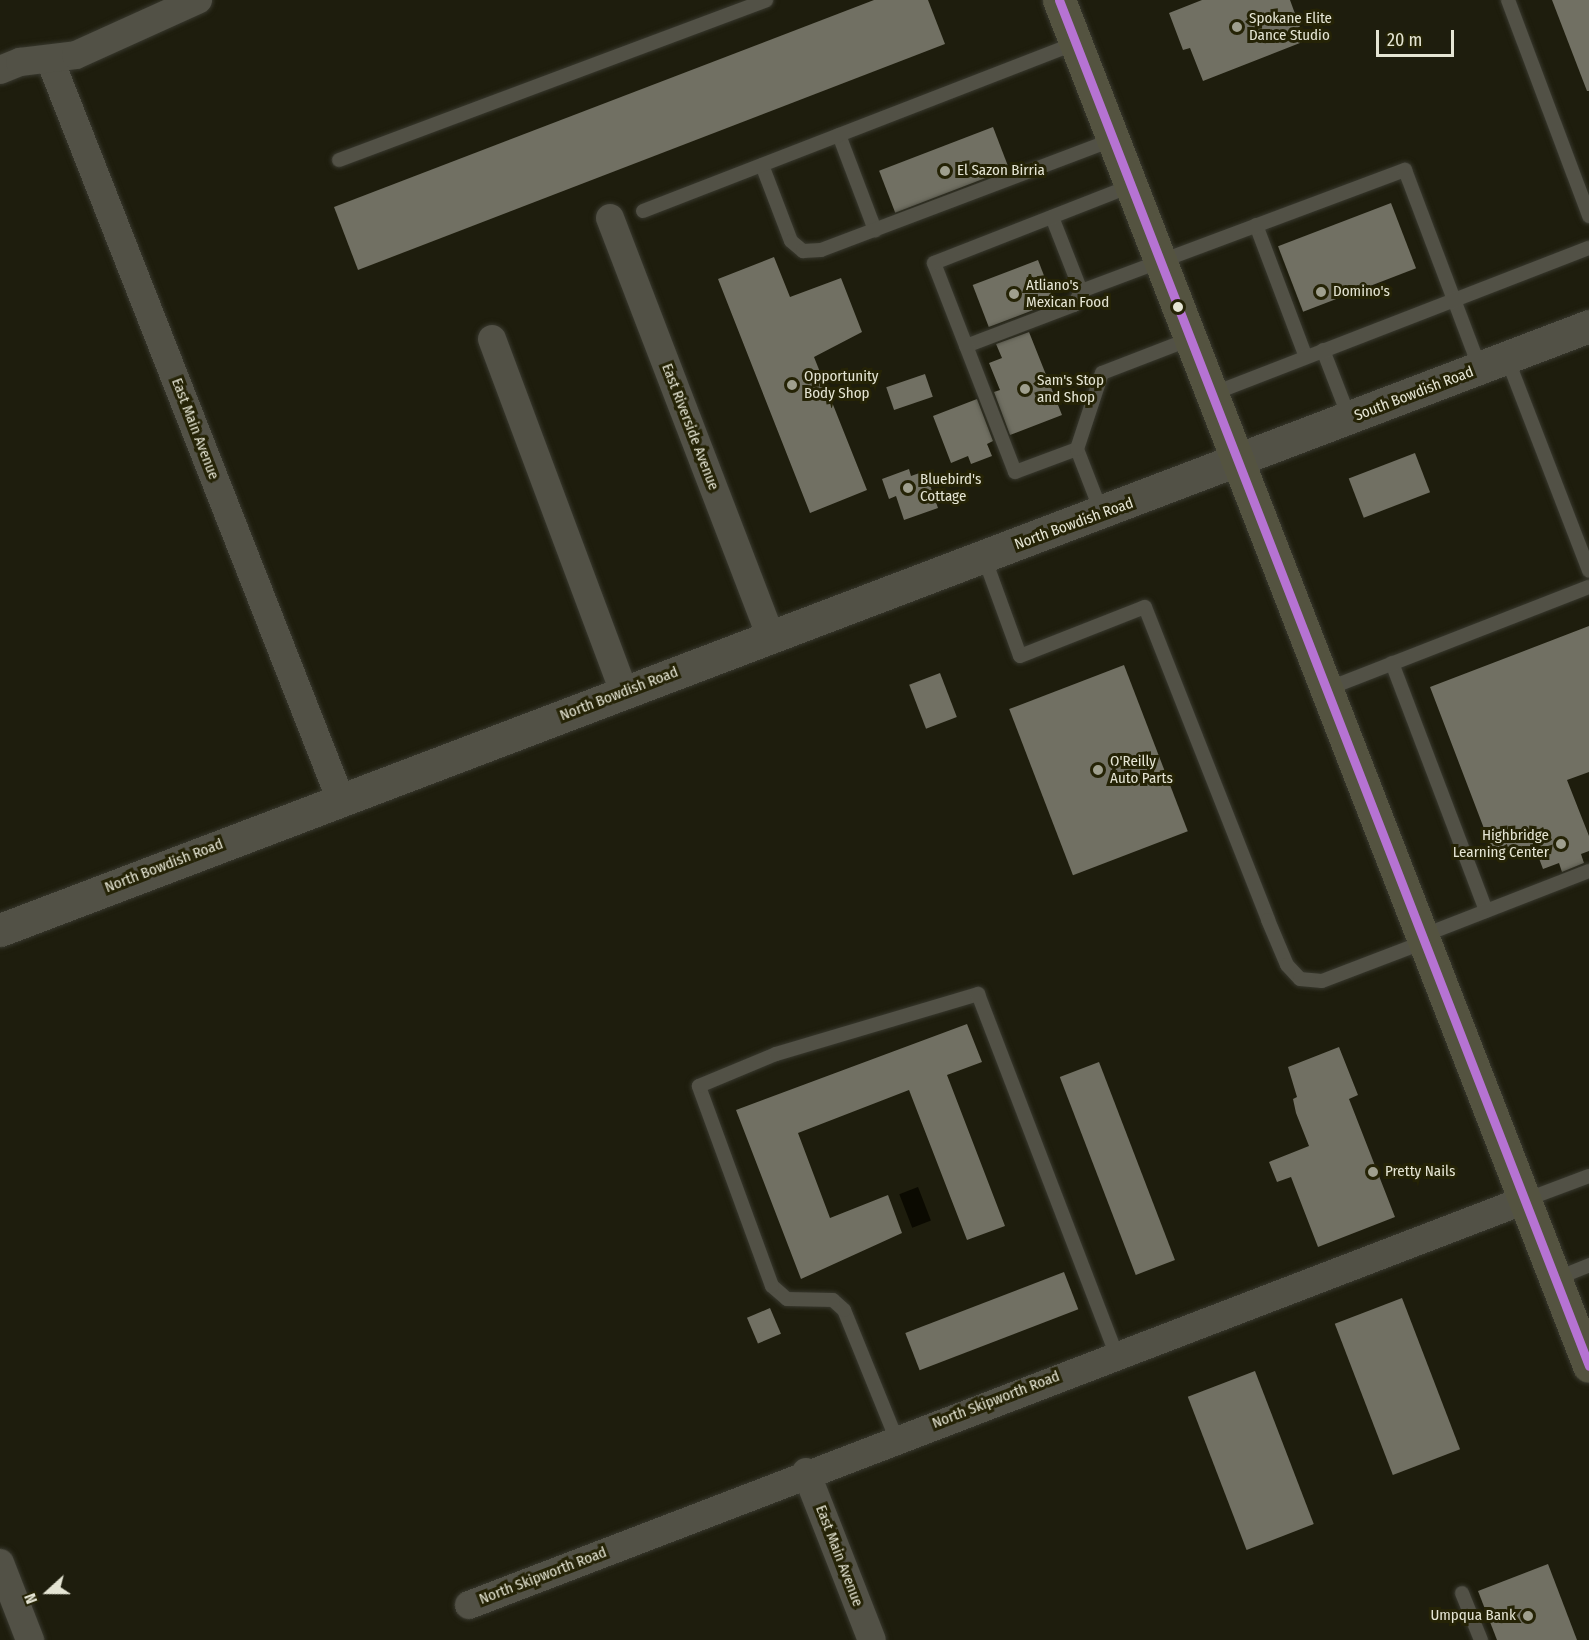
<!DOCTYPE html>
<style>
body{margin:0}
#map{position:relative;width:1589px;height:1640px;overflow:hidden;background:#1e1d0d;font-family:"Fira Sans Condensed",sans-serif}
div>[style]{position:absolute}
.water>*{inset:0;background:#0b0a01;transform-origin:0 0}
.building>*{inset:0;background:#717063;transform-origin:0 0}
.roads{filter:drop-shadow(0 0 2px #38382e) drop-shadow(0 0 2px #38382e)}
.lane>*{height:14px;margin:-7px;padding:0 7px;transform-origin:7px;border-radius:7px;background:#525146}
.street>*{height:28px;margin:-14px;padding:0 14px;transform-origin:14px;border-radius:14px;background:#525146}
.secondary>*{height:33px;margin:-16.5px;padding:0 16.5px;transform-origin:16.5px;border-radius:16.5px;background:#525146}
.primary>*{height:33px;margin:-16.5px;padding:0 16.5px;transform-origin:16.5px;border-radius:16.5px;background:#545340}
.bus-1>*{height:9px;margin:-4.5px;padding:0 4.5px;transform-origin:4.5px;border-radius:4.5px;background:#b673d3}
.dots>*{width:16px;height:16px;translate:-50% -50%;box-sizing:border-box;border:3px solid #252306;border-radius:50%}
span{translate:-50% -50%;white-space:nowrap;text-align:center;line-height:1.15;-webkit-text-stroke:6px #252306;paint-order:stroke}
.poi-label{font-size:15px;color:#e5e5d4}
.left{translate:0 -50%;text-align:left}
.right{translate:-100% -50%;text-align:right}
.street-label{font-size:15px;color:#e5e5d4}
.north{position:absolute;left:18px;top:1562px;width:60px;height:60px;-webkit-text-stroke:4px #252306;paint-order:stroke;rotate:249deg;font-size:16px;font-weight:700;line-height:24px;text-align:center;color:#e5e5d4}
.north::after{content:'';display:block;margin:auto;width:21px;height:27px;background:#e5e5d4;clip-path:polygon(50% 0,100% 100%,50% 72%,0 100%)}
.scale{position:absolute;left:1376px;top:30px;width:78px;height:27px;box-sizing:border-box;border:3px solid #e5e5d4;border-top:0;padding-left:8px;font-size:18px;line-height:21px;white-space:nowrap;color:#e5e5d4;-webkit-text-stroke:4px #252306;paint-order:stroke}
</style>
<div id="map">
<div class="water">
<i style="left:918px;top:1187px;width:36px;height:20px;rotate:69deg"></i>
</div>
<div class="building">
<i style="clip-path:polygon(874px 0,928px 0,945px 44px,358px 270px,334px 207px)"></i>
<i style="clip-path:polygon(1202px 0,1290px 0,1305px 41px,1203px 81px,1190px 48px,1183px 50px,1169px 13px)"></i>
<i style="clip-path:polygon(1552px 0,1589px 0,1589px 91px,1587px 91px)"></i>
<i style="left:993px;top:127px;width:45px;height:122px;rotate:69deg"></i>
<i style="left:1391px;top:203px;width:70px;height:121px;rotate:69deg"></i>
<i style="clip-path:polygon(774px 257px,790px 297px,841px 278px,862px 332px,814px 357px,867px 490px,810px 513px,718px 279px)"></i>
<i style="left:1038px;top:260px;width:45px;height:70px;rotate:69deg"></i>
<i style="clip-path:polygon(1029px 332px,1062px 415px,1010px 435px,994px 392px,1000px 390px,989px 363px,1002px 358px,996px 344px)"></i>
<i style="left:925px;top:374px;width:24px;height:41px;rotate:71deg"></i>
<i style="clip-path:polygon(977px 399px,993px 441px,987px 444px,992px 456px,971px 464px,968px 456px,951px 463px,933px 416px)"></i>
<i style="left:1415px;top:453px;width:42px;height:71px;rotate:69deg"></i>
<i style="clip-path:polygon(909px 469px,911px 476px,925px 471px,938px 508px,904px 520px,896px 496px,889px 499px,882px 479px)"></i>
<i style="clip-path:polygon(1589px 626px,1589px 772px,1567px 780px,1589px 836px,1589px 851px,1581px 854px,1584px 863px,1562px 872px,1559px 863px,1543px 869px,1534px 845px,1496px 860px,1430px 687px)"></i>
<i style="left:1124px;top:665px;width:178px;height:123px;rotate:69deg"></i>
<i style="left:940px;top:673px;width:47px;height:33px;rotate:69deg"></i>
<i style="clip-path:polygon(967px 1024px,982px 1062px,947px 1075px,1005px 1226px,967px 1240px,909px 1090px,798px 1133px,830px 1218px,888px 1195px,902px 1233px,801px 1279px,736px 1110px)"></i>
<i style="clip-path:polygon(1339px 1047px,1358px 1095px,1349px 1099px,1395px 1217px,1318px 1247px,1291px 1177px,1277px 1182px,1269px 1162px,1309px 1146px,1296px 1113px,1293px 1099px,1297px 1097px,1288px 1067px)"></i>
<i style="left:1099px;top:1062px;width:212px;height:42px;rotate:69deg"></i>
<i style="left:1064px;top:1272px;width:40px;height:170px;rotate:69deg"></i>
<i style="left:1402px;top:1298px;width:162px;height:72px;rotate:69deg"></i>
<i style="left:770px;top:1308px;width:28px;height:25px;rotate:67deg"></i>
<i style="left:1255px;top:1371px;width:164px;height:72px;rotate:69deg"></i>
<i style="clip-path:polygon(1548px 1564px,1577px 1640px,1497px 1640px,1478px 1591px)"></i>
</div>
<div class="roads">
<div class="lane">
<i style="left:1508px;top:0;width:231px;rotate:69.4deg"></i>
<i style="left:839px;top:135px;width:102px;rotate:69.2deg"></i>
<i style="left:339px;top:160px;width:456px;rotate:-20.5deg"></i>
<i style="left:762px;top:165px;width:81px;rotate:69.1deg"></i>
<i style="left:791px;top:241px;width:16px;rotate:40deg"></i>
<i style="left:803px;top:251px;width:18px;rotate:-3deg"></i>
<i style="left:821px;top:250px;width:311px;rotate:-20.7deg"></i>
<i style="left:643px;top:211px;width:464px;rotate:-21.2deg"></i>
<i style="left:1052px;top:217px;width:79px;rotate:68.6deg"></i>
<i style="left:1256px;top:225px;width:141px;rotate:69.3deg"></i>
<i style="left:966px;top:346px;width:116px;rotate:-20.8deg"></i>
<i style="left:1074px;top:305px;width:16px;rotate:-63deg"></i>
<i style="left:1081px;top:291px;width:346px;rotate:-20.5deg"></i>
<i style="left:1405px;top:170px;width:213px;rotate:69.3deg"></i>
<i style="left:1323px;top:350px;width:72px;rotate:68.8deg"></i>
<i style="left:1507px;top:358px;width:228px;rotate:68.9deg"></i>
<i style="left:1212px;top:394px;width:404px;rotate:-21.2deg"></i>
<i style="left:1077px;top:449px;width:66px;rotate:159.6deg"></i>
<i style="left:1015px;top:472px;width:224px;rotate:-111.2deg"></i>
<i style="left:934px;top:263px;width:211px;rotate:-21.4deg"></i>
<i style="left:1101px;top:511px;width:66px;rotate:-111.2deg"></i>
<i style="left:1077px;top:449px;width:80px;rotate:-71.8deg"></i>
<i style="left:1102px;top:373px;width:94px;rotate:-21.1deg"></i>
<i style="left:984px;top:557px;width:105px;rotate:70deg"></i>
<i style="left:1020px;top:656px;width:134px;rotate:-21.4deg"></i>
<i style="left:1145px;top:607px;width:336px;rotate:68.5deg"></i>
<i style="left:1268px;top:920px;width:49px;rotate:67.1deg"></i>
<i style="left:1287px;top:965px;width:19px;rotate:47deg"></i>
<i style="left:1300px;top:979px;width:22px;rotate:5deg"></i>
<i style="left:1322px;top:981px;width:109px;rotate:-20.9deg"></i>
<i style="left:1392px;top:663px;width:265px;rotate:69.2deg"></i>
<i style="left:1327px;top:689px;width:281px;rotate:-21.3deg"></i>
<i style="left:1422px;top:936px;width:179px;rotate:-21.3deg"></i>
<i style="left:1525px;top:1200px;width:68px;rotate:-20.6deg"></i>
<i style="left:1555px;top:1279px;width:37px;rotate:-22deg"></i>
<i style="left:896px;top:1438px;width:138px;rotate:-112.1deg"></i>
<i style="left:844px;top:1310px;width:15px;rotate:-138deg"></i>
<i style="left:833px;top:1300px;width:46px;rotate:-178.8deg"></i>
<i style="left:787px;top:1299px;width:20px;rotate:-139deg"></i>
<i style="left:772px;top:1286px;width:213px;rotate:-110.1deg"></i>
<i style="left:699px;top:1086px;width:83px;rotate:-22.6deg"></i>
<i style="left:776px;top:1054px;width:211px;rotate:-16.5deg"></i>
<i style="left:978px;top:994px;width:386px;rotate:69deg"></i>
<i style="left:1462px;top:1593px;width:51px;rotate:68deg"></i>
</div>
<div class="street">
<i style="left:50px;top:60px;width:793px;rotate:68.55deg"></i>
<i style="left:0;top:70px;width:22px;rotate:-22deg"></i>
<i style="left:20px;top:62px;width:56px;rotate:-7.1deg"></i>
<i style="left:76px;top:55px;width:134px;rotate:-24.3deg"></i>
<i style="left:610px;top:218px;width:449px;rotate:69deg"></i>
<i style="left:492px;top:339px;width:377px;rotate:69.5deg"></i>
<i style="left:806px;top:1472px;width:180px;rotate:68.6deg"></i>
<i style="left:0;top:1563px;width:83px;rotate:68.7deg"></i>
<i style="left:469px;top:1605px;width:1131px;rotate:-20.98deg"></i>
</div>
<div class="secondary">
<i style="left:0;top:930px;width:1700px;rotate:-20.81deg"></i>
</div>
<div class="primary">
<i style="left:1059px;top:0;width:1465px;rotate:68.79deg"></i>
</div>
</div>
<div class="bus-1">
<i style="left:1059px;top:0;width:1465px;rotate:68.79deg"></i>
</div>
<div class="dots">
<i style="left:1237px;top:27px;background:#9f9f8e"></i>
<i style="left:945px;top:171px;background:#9f9f8e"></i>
<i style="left:1321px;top:292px;background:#9f9f8e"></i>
<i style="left:1014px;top:294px;background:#9f9f8e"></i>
<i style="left:1178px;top:307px;background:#e5e5d4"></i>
<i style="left:792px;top:385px;background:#9f9f8e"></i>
<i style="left:1025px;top:389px;background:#9f9f8e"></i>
<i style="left:908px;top:488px;background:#9f9f8e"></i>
<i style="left:1098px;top:770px;background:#9f9f8e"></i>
<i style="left:1561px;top:844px;background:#9f9f8e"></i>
<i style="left:1373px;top:1172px;background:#9f9f8e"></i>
<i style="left:1528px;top:1616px;background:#9f9f8e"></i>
</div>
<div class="poi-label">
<span class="left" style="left:1249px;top:27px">Spokane Elite<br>Dance Studio</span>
<span class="left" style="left:957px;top:171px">El Sazon Birria</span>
<span class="left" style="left:1026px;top:294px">Atliano's<br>Mexican Food</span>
<span class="left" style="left:1333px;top:292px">Domino's</span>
<span class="left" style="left:804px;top:385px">Opportunity<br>Body Shop</span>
<span class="left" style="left:1037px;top:389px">Sam's Stop<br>and Shop</span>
<span class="left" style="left:920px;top:488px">Bluebird's<br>Cottage</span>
<span class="left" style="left:1110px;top:770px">O'Reilly<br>Auto Parts</span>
<span class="right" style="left:1549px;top:844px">Highbridge<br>Learning Center</span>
<span class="left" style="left:1385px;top:1172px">Pretty Nails</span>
<span class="right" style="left:1516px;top:1616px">Umpqua Bank</span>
</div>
<div class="street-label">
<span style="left:1414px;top:394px;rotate:-21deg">South Bowdish Road</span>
<span style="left:690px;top:427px;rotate:69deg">East Riverside Avenue</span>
<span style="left:195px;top:429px;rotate:69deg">East Main Avenue</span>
<span style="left:1074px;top:524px;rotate:-20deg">North Bowdish Road</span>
<span style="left:619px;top:694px;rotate:-21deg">North Bowdish Road</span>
<span style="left:164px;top:866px;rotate:-21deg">North Bowdish Road</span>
<span style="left:996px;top:1400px;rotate:-21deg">North Skipworth Road</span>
<span style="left:839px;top:1556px;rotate:69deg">East Main Avenue</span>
<span style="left:543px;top:1576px;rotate:-21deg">North Skipworth Road</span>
</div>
<div class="north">N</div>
<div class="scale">20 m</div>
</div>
